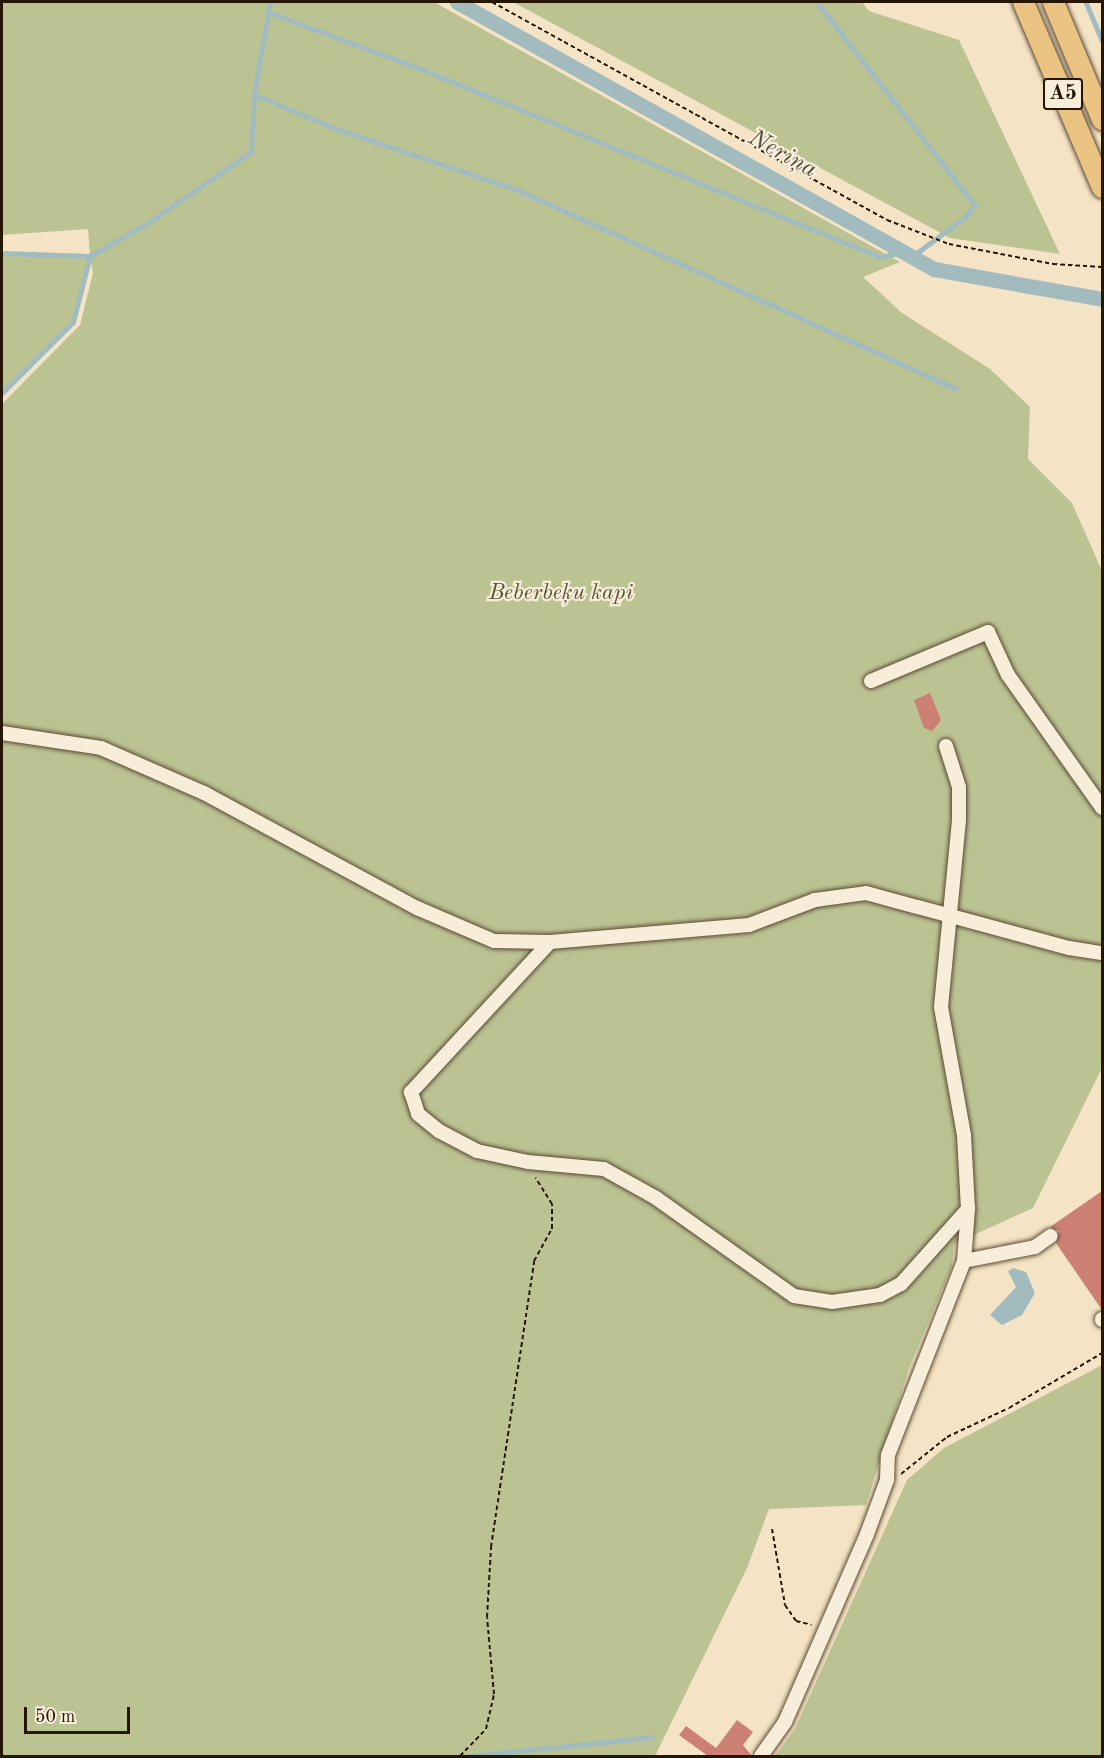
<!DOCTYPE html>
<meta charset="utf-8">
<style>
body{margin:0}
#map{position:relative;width:1104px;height:1758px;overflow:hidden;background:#f4e3c4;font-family:"Old Standard TT",serif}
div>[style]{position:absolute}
.green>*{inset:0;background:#bcc393}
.water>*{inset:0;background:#a1bbbf}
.stream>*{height:4.5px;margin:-2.25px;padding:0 2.25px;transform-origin:2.25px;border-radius:2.25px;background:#a1bbbf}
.canal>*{height:15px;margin:-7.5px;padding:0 7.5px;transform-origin:7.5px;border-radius:7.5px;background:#a1bbbf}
.building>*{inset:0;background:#cc8073}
.path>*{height:2px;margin-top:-1px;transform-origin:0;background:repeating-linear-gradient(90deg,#261704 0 4.5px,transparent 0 7.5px)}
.roads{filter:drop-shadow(0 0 2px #5a4a34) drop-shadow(0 0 2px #5a4a34)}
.minor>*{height:14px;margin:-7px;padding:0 7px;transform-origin:7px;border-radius:7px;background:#f8edd9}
.highway>*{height:21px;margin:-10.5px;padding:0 10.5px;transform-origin:10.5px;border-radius:10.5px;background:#eac282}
span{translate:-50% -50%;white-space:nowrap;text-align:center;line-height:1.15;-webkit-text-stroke:4.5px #f8edd9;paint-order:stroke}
.shield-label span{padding:2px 4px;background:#f8edd9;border:2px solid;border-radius:4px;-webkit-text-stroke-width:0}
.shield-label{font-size:21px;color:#261704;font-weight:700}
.park-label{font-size:22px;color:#5a5336;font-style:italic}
.water-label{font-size:24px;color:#515045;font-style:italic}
.frame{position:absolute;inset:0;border:3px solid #261704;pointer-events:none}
.scale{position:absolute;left:24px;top:1707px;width:106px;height:27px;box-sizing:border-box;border:3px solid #261704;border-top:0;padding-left:8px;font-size:18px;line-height:21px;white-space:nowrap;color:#261704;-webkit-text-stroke:4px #f8edd9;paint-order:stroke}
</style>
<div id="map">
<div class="green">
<i style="clip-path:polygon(2px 2px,434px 2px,900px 262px,863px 277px,902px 313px,990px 369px,1030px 407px,1028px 459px,1072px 503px,1102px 571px,1102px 1068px,1033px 1208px,954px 1244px,952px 1266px,909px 1368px,866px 1505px,769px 1509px,747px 1568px,655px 1756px,2px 1756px,2px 404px,80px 325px,93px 273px,90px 257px,73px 322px,2px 393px,2px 253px,90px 255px,88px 229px,2px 235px)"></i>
<i style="clip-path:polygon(513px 2px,862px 2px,869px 11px,959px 40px,1060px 254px,950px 238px)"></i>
<i style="clip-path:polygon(1102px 1365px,1102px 1756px,775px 1756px,795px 1729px,907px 1480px,944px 1448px)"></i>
</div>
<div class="water">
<i style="clip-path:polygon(1013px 1268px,1026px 1272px,1035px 1293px,1022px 1315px,1002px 1325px,990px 1315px,1016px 1287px,1008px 1271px)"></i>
</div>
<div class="stream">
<i style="left:817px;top:2px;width:257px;rotate:52.1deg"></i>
<i style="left:975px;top:205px;width:15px;rotate:127deg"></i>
<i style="left:966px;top:217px;width:69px;rotate:143.3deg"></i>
<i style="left:1086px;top:2px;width:41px;rotate:67.2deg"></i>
<i style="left:268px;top:12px;width:166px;rotate:20.4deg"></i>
<i style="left:424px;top:70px;width:493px;rotate:22.3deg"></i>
<i style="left:880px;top:257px;width:25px;rotate:-12deg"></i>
<i style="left:254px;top:94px;width:90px;rotate:22.9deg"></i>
<i style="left:337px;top:129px;width:191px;rotate:18.6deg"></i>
<i style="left:518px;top:190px;width:481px;rotate:24.4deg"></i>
<i style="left:2px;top:253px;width:88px;rotate:2deg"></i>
<i style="left:90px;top:256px;width:63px;rotate:-29.4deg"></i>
<i style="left:145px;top:225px;width:129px;rotate:-34.6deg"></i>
<i style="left:251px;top:152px;width:58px;rotate:-87deg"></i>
<i style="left:254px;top:94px;width:93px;rotate:-80.1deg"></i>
<i style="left:2px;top:393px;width:100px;rotate:-45deg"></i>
<i style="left:73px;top:322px;width:68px;rotate:-75.6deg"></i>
<i style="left:469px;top:1756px;width:184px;rotate:-5.9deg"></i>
</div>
<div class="canal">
<i style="left:457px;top:2px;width:547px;rotate:29.24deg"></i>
<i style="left:934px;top:269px;width:171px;rotate:10.1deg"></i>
</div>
<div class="building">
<i style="clip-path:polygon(930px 693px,941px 720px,932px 731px,924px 728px,914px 700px)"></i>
<i style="clip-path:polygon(1102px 1191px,1102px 1310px,1056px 1243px,1059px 1231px,1050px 1227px)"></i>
<i style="clip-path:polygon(737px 1720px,753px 1732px,743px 1745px,752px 1756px,708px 1756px,679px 1735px,686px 1726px,716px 1748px)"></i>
</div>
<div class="path">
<i style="left:492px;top:2px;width:451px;rotate:28.9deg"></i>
<i style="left:887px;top:220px;width:66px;rotate:21.2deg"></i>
<i style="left:949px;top:244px;width:106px;rotate:10.9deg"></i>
<i style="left:1053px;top:264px;width:49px;rotate:3.5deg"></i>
<i style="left:901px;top:1474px;width:59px;rotate:-38.8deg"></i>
<i style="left:947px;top:1437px;width:68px;rotate:-25.1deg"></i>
<i style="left:1009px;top:1408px;width:108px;rotate:-30.6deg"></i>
<i style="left:772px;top:1529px;width:77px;rotate:80.3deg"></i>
<i style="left:785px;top:1605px;width:19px;rotate:55deg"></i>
<i style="left:796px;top:1621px;width:16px;rotate:14deg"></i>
<i style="left:460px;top:1756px;width:37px;rotate:-46deg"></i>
<i style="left:486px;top:1729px;width:36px;rotate:-77deg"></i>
<i style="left:494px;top:1694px;width:77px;rotate:-95.2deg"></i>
<i style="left:487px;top:1617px;width:70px;rotate:-86.7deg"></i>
<i style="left:491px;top:1547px;width:289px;rotate:-81.4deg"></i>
<i style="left:534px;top:1261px;width:37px;rotate:-61deg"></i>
<i style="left:552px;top:1229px;width:25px;rotate:-90deg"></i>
<i style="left:552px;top:1204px;width:31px;rotate:-122deg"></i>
</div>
<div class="roads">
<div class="minor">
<i style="left:871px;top:681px;width:127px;rotate:-22.7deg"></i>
<i style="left:988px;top:632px;width:47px;rotate:65.1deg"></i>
<i style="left:1008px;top:675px;width:163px;rotate:54.7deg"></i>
<i style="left:2px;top:733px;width:100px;rotate:8.6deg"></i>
<i style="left:101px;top:748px;width:112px;rotate:23.6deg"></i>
<i style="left:204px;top:793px;width:242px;rotate:28.4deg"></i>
<i style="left:417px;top:908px;width:84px;rotate:23.2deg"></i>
<i style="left:494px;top:941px;width:56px;rotate:1deg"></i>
<i style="left:550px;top:942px;width:200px;rotate:-4.9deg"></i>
<i style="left:749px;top:925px;width:71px;rotate:-20.7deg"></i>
<i style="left:815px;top:900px;width:51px;rotate:-7.8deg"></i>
<i style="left:866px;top:893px;width:210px;rotate:15.2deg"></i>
<i style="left:1069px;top:948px;width:33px;rotate:9deg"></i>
<i style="left:550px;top:942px;width:205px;rotate:132.8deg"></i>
<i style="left:411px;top:1092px;width:23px;rotate:72deg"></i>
<i style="left:418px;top:1114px;width:27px;rotate:39deg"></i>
<i style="left:439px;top:1131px;width:43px;rotate:27.8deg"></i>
<i style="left:477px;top:1151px;width:52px;rotate:12.2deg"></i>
<i style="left:528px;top:1162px;width:76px;rotate:5.3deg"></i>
<i style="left:604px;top:1169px;width:60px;rotate:29.1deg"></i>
<i style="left:656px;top:1198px;width:169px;rotate:35.4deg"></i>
<i style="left:794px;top:1296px;width:38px;rotate:9deg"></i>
<i style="left:832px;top:1302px;width:49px;rotate:-8.3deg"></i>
<i style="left:880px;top:1295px;width:24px;rotate:-28deg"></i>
<i style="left:901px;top:1284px;width:101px;rotate:-48.2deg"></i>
<i style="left:964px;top:1261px;width:72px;rotate:-11.2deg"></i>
<i style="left:1035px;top:1247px;width:19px;rotate:-35deg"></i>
<i style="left:1102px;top:1320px;width:1px;rotate:-90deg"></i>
<i style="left:761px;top:1756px;width:42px;rotate:-54.8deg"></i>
<i style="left:785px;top:1722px;width:205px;rotate:-66.4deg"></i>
<i style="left:867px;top:1534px;width:58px;rotate:-69.7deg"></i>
<i style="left:887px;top:1480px;width:25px;rotate:-88deg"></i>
<i style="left:888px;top:1455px;width:208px;rotate:-68.6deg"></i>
<i style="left:964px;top:1261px;width:52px;rotate:-85.6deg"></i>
<i style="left:968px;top:1209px;width:74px;rotate:-93.1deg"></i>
<i style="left:964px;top:1135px;width:130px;rotate:-100.2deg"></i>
<i style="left:941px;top:1007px;width:189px;rotate:-84.5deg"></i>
<i style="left:959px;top:819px;width:32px;rotate:-90deg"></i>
<i style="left:959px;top:787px;width:43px;rotate:-107.6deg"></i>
</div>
<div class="highway">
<i style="left:1023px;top:2px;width:201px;rotate:66.9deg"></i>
<i style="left:1053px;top:2px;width:127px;rotate:67.3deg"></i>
</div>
</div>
<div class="shield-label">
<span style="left:1063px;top:94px">A5</span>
</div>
<div class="park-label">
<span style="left:561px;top:594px">Beberbeķu kapi</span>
</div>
<div class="water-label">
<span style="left:782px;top:155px;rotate:29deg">Neriņa</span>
</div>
<div class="frame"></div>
<div class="scale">50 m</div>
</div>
